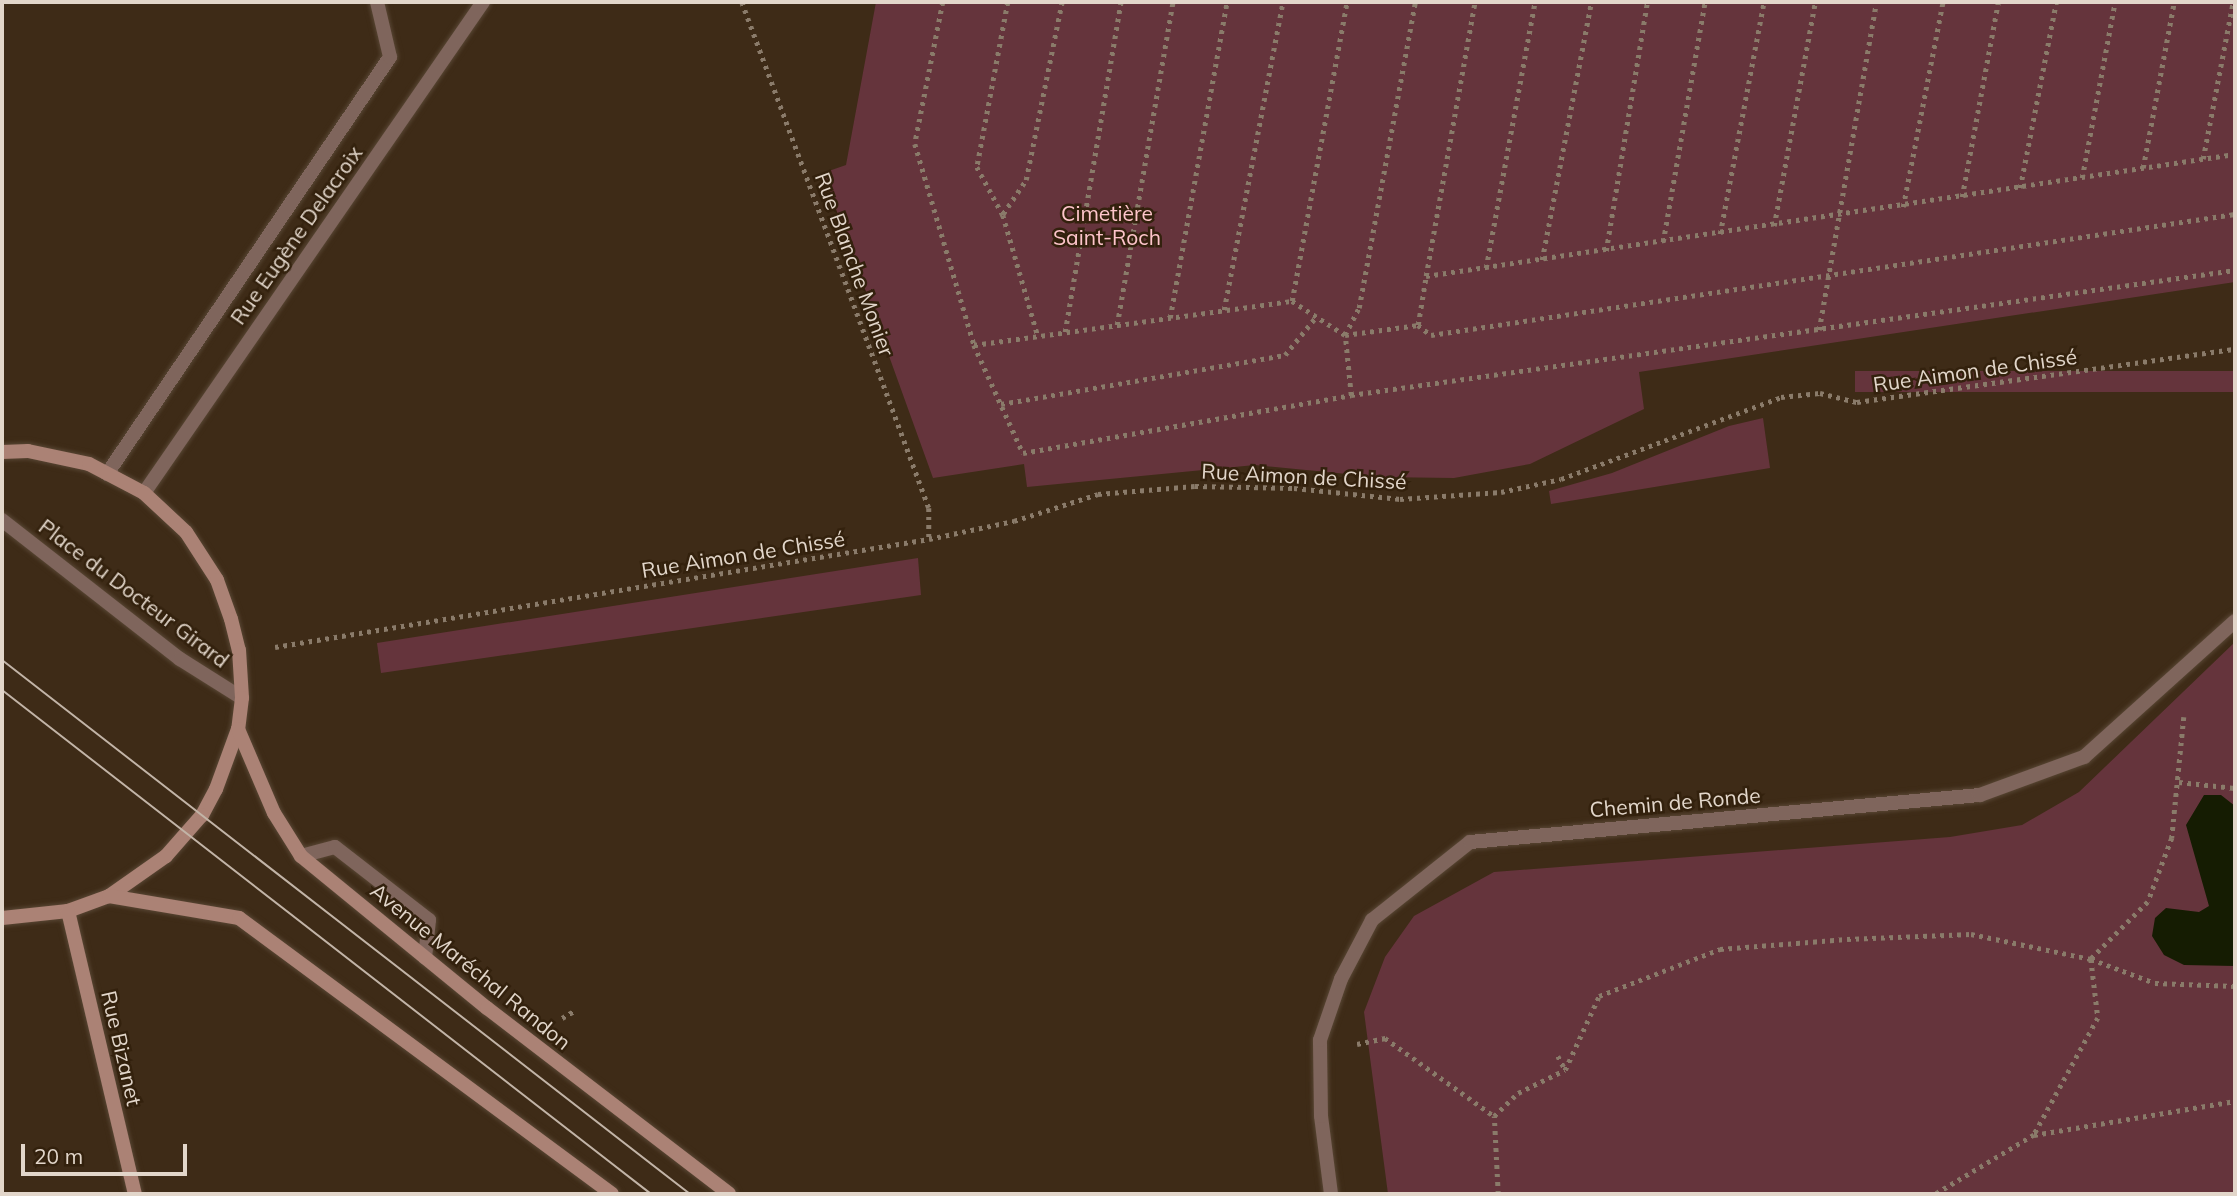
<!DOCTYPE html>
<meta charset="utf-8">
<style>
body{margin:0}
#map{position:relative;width:2237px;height:1196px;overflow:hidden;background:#3e2b17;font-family:Mulish,sans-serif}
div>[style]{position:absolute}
.green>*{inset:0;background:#65343c;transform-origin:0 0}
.water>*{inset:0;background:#151c02}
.path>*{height:4.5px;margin-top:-2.25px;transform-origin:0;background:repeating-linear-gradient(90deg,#8a7b6a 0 3.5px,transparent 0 8.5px)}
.roads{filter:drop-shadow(0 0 2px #584634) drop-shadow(0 0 2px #584634)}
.lane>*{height:14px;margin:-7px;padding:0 7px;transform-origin:7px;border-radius:7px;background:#7f655c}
.street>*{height:14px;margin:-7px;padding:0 7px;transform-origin:7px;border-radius:7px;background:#7f655c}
.secondary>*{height:14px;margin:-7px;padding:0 7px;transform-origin:7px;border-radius:7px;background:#ab8275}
.tram>*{height:2px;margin:-1px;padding:0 1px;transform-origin:1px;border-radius:1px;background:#c2b4a7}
span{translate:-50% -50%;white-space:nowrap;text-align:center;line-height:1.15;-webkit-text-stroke:5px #33210d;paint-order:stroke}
.park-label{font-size:21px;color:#fec5cb}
.street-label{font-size:21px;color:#e2d6ca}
.frame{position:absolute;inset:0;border:4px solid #e2d6ca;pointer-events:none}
.scale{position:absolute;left:21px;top:1144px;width:166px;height:32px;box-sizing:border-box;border:4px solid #e2d6ca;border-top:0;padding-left:9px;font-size:21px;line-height:24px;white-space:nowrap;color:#e2d6ca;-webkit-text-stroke:5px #33210d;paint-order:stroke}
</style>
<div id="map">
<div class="green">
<i style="clip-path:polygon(876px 2px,2235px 2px,2235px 282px,1639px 372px,1644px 409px,1530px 464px,1454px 478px,1378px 477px,1255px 465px,1027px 487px,1024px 464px,933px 478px,823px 173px,846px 165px)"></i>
<i style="left:2235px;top:371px;width:21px;height:380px;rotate:90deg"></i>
<i style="clip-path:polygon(1763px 418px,1770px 468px,1551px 504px,1549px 491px,1612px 473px,1729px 426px)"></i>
<i style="clip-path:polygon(918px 558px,921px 595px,381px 673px,377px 643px)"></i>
<i style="clip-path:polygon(2235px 642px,2235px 1194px,1388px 1194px,1364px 1012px,1385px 957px,1414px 916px,1494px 872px,1950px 837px,2022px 825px,2079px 792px)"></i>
</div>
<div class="water">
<i style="clip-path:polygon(2204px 795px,2221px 795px,2235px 806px,2235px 966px,2184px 965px,2164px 955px,2152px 936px,2155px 918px,2166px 908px,2199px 912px,2209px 906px,2186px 825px)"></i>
</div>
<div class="path">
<i style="left:742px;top:2px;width:539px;rotate:69.72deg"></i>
<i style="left:929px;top:508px;width:31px;rotate:90deg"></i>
<i style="left:943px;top:2px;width:145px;rotate:101.2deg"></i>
<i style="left:915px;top:144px;width:209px;rotate:73.6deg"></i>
<i style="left:974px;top:345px;width:119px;rotate:65.6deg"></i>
<i style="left:1023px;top:453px;width:333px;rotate:-10deg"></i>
<i style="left:1351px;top:395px;width:893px;rotate:-8.05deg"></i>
<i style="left:1008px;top:2px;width:168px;rotate:100.6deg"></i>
<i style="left:977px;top:167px;width:55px;rotate:61.6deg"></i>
<i style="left:1003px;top:215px;width:126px;rotate:73.9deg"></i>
<i style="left:2203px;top:159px;width:160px;rotate:-79.2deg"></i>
<i style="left:2143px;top:168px;width:169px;rotate:-79.4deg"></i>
<i style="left:2082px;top:178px;width:179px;rotate:-79.4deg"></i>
<i style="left:2020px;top:188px;width:189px;rotate:-79deg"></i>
<i style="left:1962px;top:197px;width:198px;rotate:-79.5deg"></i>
<i style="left:1903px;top:207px;width:209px;rotate:-79deg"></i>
<i style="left:1003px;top:214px;width:41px;rotate:-55.9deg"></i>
<i style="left:1026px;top:180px;width:182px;rotate:-78.6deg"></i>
<i style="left:1774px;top:226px;width:228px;rotate:-79.6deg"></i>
<i style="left:1720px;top:234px;width:236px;rotate:-79.3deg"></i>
<i style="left:1663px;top:242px;width:244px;rotate:-80.1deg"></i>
<i style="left:1606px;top:251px;width:252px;rotate:-80.6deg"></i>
<i style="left:1542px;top:260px;width:263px;rotate:-79.2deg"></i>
<i style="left:1486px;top:268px;width:270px;rotate:-79.6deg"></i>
<i style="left:1426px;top:276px;width:278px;rotate:-79.9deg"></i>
<i style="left:1292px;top:301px;width:304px;rotate:-79.6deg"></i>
<i style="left:1224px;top:310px;width:314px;rotate:-79.2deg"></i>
<i style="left:1170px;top:318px;width:321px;rotate:-79.8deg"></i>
<i style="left:1117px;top:325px;width:328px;rotate:-80.2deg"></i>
<i style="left:1418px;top:325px;width:16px;rotate:38deg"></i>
<i style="left:1431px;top:335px;width:813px;rotate:-8.56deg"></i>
<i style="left:1819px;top:330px;width:333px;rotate:-80.1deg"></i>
<i style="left:1065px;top:332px;width:335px;rotate:-80.4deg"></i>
<i style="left:974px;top:345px;width:321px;rotate:-7.9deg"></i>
<i style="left:1292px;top:301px;width:63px;rotate:32.7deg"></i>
<i style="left:1345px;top:335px;width:74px;rotate:-7.8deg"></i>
<i style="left:1418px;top:325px;width:50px;rotate:-80.7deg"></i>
<i style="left:1426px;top:276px;width:818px;rotate:-8.58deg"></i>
<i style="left:1351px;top:395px;width:60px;rotate:-95.7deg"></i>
<i style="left:1345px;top:335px;width:30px;rotate:-63deg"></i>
<i style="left:1359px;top:308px;width:311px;rotate:-79.6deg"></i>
<i style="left:1001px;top:404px;width:288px;rotate:-9.8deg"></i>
<i style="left:1285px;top:355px;width:49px;rotate:-50.8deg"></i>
<i style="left:275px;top:647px;width:663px;rotate:-9.38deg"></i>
<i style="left:929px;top:539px;width:87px;rotate:-12deg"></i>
<i style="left:1014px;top:521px;width:88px;rotate:-17.8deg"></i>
<i style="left:1098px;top:494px;width:97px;rotate:-4.7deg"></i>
<i style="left:1195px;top:486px;width:99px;rotate:1.2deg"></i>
<i style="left:1294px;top:488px;width:107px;rotate:5.9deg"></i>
<i style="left:1400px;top:499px;width:101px;rotate:-4deg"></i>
<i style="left:1501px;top:492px;width:61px;rotate:-12.2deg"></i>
<i style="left:1561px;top:479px;width:235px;rotate:-20.4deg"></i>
<i style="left:1781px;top:397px;width:39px;rotate:-6deg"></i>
<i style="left:1820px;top:393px;width:38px;rotate:14deg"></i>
<i style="left:1857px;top:402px;width:382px;rotate:-8deg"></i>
<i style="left:2184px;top:717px;width:122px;rotate:95.7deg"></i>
<i style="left:2172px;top:838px;width:68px;rotate:110.6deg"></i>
<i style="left:2148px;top:902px;width:81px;rotate:135deg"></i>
<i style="left:2091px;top:959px;width:68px;rotate:20.6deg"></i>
<i style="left:2155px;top:983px;width:80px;rotate:2.1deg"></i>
<i style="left:2179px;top:782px;width:56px;rotate:6.1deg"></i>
<i style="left:562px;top:1018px;width:16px;rotate:-30deg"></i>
<i style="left:1357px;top:1044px;width:29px;rotate:-12deg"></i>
<i style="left:1385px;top:1038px;width:134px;rotate:35.6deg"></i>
<i style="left:1558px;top:1056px;width:15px;rotate:62deg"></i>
<i style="left:2034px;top:1135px;width:204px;rotate:-9.6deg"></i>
<i style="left:1498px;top:1194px;width:78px;rotate:-92.9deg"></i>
<i style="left:1494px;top:1116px;width:33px;rotate:-44deg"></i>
<i style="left:1518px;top:1093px;width:52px;rotate:-26.1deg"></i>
<i style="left:1565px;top:1070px;width:81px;rotate:-65.3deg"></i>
<i style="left:1599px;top:996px;width:130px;rotate:-21.2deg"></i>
<i style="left:1720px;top:949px;width:127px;rotate:-4.5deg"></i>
<i style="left:1847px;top:939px;width:124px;rotate:-2.3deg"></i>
<i style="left:1971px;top:934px;width:123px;rotate:11.8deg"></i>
<i style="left:2091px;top:959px;width:59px;rotate:83.2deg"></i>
<i style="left:2098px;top:1018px;width:133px;rotate:118.7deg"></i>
<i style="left:2034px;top:1135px;width:114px;rotate:149deg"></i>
</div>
<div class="roads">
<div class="lane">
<i style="left:107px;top:474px;width:504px;rotate:-55.84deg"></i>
<i style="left:390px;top:57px;width:57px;rotate:-103.3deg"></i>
<i style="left:301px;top:856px;width:35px;rotate:-15deg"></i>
<i style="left:335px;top:847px;width:119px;rotate:37.8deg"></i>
<i style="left:429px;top:920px;width:38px;rotate:96deg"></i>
</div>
<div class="street">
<i style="left:144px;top:493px;width:597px;rotate:-55.38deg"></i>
<i style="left:2px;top:520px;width:226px;rotate:38deg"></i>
<i style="left:180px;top:659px;width:73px;rotate:32.2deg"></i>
<i style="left:1331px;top:1194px;width:79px;rotate:-97.3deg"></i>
<i style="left:1321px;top:1116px;width:76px;rotate:-90.8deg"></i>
<i style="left:1320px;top:1040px;width:65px;rotate:-71deg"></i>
<i style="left:1341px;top:979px;width:67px;rotate:-62.3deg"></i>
<i style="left:1372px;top:920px;width:125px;rotate:-38.5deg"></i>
<i style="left:1470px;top:842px;width:512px;rotate:-5.27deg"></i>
<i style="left:1980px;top:795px;width:111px;rotate:-20.1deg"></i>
<i style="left:2084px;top:757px;width:203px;rotate:-42deg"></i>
</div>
<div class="secondary">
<i style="left:2px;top:452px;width:26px;rotate:-2deg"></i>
<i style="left:28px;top:451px;width:62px;rotate:12deg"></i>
<i style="left:89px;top:464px;width:62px;rotate:27.8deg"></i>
<i style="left:144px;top:493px;width:57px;rotate:42.9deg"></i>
<i style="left:186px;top:532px;width:57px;rotate:57.1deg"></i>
<i style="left:217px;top:580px;width:41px;rotate:70.3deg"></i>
<i style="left:231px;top:619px;width:32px;rotate:76deg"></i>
<i style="left:239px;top:650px;width:48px;rotate:86.4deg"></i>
<i style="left:242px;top:698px;width:31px;rotate:97deg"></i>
<i style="left:238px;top:729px;width:64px;rotate:110.1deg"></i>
<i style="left:216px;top:789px;width:30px;rotate:118deg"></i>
<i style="left:202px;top:815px;width:55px;rotate:131.3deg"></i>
<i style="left:166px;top:856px;width:70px;rotate:144.9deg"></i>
<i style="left:109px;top:896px;width:44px;rotate:159.9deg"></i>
<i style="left:68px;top:911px;width:66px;rotate:173.9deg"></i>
<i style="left:238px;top:729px;width:91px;rotate:66.8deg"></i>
<i style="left:274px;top:813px;width:51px;rotate:57.9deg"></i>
<i style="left:301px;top:856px;width:240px;rotate:39.3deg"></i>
<i style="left:487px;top:1008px;width:305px;rotate:37.5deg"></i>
<i style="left:109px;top:896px;width:132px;rotate:9.6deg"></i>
<i style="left:239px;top:918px;width:464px;rotate:36.5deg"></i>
<i style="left:68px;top:911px;width:291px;rotate:76.7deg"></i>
</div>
</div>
<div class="tram">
<i style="left:2px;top:660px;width:871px;rotate:37.82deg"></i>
<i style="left:2px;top:690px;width:822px;rotate:37.83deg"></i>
</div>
<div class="park-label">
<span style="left:1107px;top:225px">Cimetière<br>Saint-Roch</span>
</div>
<div class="street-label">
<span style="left:296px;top:235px;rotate:-55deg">Rue Eugène Delacroix</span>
<span style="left:855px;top:264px;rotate:70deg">Rue Blanche Monier</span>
<span style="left:1975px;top:370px;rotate:-8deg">Rue Aimon de Chissé</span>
<span style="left:1304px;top:476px;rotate:3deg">Rue Aimon de Chissé</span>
<span style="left:743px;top:554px;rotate:-9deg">Rue Aimon de Chissé</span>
<span style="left:134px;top:593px;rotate:37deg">Place du Docteur Girard</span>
<span style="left:1675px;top:802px;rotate:-5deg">Chemin de Ronde</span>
<span style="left:471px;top:966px;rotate:39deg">Avenue Maréchal Randon</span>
<span style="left:122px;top:1048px;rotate:77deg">Rue Bizanet</span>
</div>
<div class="frame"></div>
<div class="scale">20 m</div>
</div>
